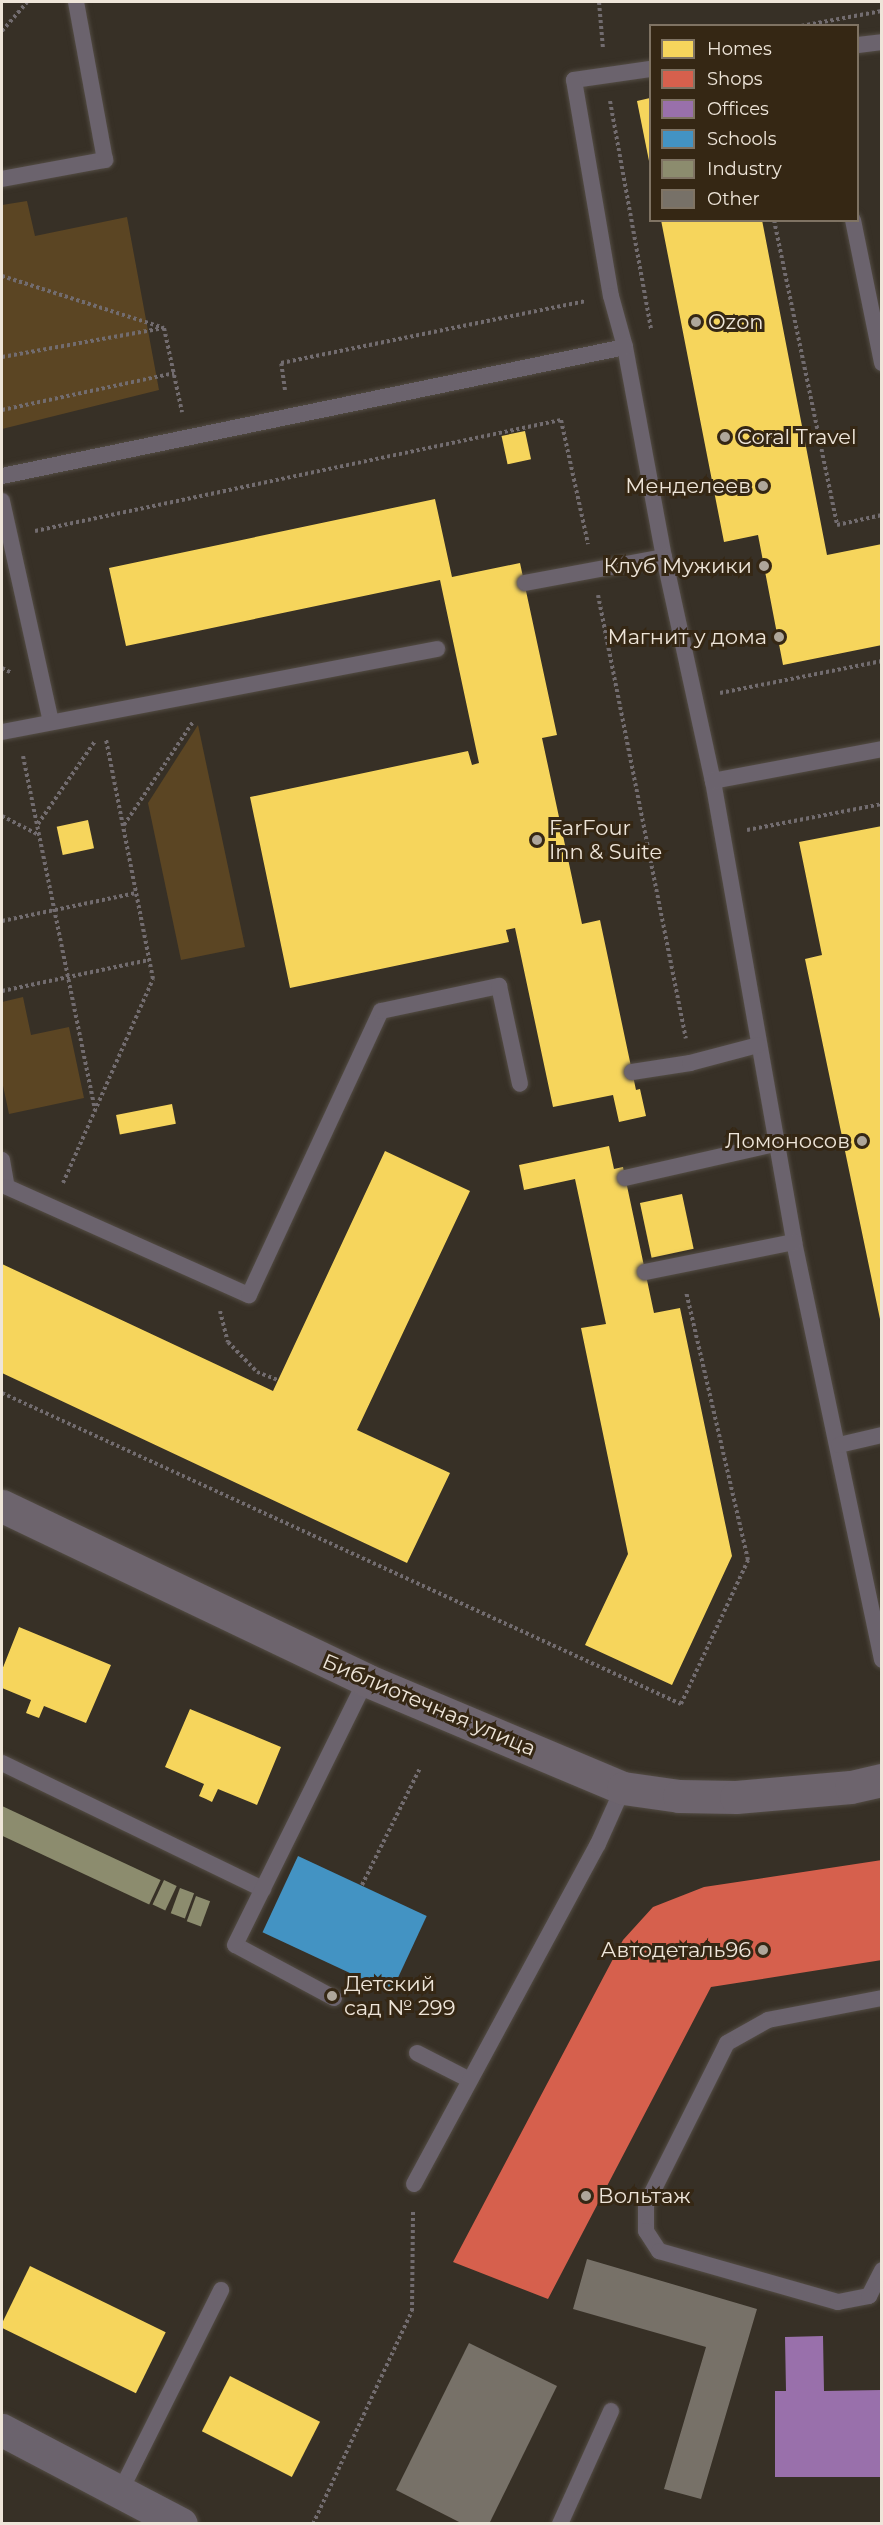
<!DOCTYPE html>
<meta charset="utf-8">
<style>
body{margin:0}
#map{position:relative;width:883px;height:2525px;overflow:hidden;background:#373026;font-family:Montserrat,sans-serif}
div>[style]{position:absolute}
.green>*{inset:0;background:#5b4523}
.homes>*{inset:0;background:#f6d55c;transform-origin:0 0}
.shops>*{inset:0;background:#d6604d}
.offices>*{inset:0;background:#9970ab}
.schools>*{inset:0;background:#4393c3;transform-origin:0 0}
.industry>*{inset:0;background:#8c8c6e;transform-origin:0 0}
.building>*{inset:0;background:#777168}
.path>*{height:4px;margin-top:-2px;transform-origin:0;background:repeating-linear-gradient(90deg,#726c6f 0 3px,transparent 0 6px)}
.roads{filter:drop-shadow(0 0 2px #534c44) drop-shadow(0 0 2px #534c44)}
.lane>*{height:16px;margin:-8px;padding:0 8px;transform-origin:8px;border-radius:8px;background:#6b636d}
.street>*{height:33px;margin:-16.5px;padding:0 16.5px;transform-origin:16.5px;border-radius:16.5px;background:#6b636d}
.secondary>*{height:33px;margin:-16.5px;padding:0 16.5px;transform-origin:16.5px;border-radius:16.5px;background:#6d646d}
.dots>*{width:16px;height:16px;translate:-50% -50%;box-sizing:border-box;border:3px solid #352714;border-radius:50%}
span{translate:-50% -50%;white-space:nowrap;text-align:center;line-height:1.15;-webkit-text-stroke:6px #352714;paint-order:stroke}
.poi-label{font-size:21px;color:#eee5d9}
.left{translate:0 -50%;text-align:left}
.right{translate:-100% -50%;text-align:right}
.street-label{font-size:21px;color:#eee5d9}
.frame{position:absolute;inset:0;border:3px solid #eee5d9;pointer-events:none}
.legend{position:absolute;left:649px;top:24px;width:210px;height:198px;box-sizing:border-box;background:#352714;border:2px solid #7f7363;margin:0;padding:8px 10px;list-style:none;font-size:18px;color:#eee5d9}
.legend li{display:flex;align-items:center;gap:12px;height:30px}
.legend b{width:30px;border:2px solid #7f7363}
</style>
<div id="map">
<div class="green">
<i style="clip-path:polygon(27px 201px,35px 236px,127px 217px,159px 390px,2px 429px,2px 205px)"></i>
<i style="clip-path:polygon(198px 725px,245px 947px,181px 960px,148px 803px)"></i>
<i style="clip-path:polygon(23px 997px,31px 1035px,69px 1027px,84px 1098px,9px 1114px,2px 1081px,2px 1002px)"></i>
</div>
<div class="homes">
<i style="clip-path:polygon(650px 98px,650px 161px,649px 161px,637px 101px)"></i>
<i style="clip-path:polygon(661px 220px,762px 220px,827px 555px,882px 544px,882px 645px,783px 665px,758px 535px,724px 542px)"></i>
<i style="left:525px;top:431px;width:29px;height:24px;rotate:78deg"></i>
<i style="clip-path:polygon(435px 499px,452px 577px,520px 563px,557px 735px,542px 738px,582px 924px,600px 920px,636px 1090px,640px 1089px,646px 1116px,619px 1122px,613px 1095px,553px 1107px,515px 928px,506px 930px,509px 942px,290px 988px,250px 797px,468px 751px,472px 765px,479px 763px,440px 580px,126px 646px,109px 568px)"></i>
<i style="left:88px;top:820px;width:29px;height:32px;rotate:78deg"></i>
<i style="clip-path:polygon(882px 826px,882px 1319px,880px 1319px,805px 959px,822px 955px,799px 842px)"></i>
<i style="left:172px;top:1104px;width:20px;height:57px;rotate:79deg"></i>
<i style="clip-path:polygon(609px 1146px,614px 1169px,623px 1167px,654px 1313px,680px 1308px,732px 1556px,672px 1685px,585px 1645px,628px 1554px,581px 1328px,606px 1324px,575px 1179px,524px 1190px,519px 1165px)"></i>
<i style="clip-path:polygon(385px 1151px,470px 1191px,357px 1430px,450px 1473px,407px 1563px,2px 1373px,2px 1264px,273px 1391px)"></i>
<i style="left:682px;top:1194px;width:56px;height:43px;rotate:78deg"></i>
<i style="clip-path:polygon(19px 1627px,111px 1665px,86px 1723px,44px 1706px,39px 1718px,26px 1713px,31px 1700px,2px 1688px,2px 1670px)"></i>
<i style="clip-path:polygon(190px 1709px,281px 1747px,257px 1805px,218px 1789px,212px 1802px,206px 1799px,199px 1796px,204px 1784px,165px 1767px)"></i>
<i style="left:30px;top:2266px;width:151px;height:68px;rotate:26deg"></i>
<i style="left:230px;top:2376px;width:101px;height:62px;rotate:27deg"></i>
</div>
<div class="shops">
<i style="clip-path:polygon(882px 1860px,882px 1960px,711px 1987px,548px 2299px,453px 2262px,623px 1940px,653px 1907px,704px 1887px)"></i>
</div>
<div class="offices">
<i style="clip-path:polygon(823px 2336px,824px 2391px,882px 2390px,882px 2477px,775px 2477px,775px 2391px,786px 2391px,785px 2337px)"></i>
</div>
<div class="schools">
<i style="left:298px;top:1856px;width:142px;height:84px;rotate:25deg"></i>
</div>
<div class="industry">
<i style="left:2px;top:1806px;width:175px;height:27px;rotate:25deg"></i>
<i style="left:164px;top:1880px;width:14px;height:27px;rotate:25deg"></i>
<i style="left:180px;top:1888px;width:15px;height:27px;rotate:20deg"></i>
<i style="left:196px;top:1896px;width:15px;height:27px;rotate:20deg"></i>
</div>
<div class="building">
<i style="clip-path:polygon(587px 2259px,757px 2309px,701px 2499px,664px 2489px,706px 2347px,573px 2309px)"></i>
<i style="clip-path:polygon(469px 2343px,557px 2386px,489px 2524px,463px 2524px,396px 2490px)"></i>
</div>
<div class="path">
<i style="left:599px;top:2px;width:47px;rotate:85.1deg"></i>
<i style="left:801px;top:26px;width:82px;rotate:-10.5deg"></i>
<i style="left:2px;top:31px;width:38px;rotate:-49deg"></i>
<i style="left:610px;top:101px;width:232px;rotate:79.8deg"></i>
<i style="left:774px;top:220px;width:311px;rotate:78.3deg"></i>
<i style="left:837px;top:525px;width:46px;rotate:-12.5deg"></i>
<i style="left:2px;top:276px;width:170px;rotate:17.8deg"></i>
<i style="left:164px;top:328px;width:86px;rotate:77.9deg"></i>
<i style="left:2px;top:357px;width:164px;rotate:-10.2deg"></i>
<i style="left:285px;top:390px;width:27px;rotate:-98deg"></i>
<i style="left:281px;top:363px;width:310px;rotate:-11.5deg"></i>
<i style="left:2px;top:410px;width:176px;rotate:-12.1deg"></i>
<i style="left:35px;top:531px;width:538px;rotate:-11.92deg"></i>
<i style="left:561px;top:420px;width:127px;rotate:77.7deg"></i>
<i style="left:598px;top:595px;width:452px;rotate:78.8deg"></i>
<i style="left:2px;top:668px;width:11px;rotate:27deg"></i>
<i style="left:720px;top:693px;width:165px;rotate:-11.2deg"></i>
<i style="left:23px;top:756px;width:361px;rotate:78.5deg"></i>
<i style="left:2px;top:816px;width:42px;rotate:27.2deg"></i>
<i style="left:38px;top:824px;width:101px;rotate:-55.5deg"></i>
<i style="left:124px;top:825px;width:124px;rotate:-56.2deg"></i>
<i style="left:747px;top:830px;width:137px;rotate:-10.9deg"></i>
<i style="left:2px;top:921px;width:137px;rotate:-11.8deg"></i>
<i style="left:2px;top:991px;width:150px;rotate:-11.9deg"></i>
<i style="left:63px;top:1183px;width:223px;rotate:-66.2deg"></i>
<i style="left:153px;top:979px;width:244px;rotate:-101.1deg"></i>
<i style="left:220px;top:1311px;width:32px;rotate:76deg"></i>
<i style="left:228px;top:1342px;width:42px;rotate:46deg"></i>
<i style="left:257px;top:1372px;width:22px;rotate:21deg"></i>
<i style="left:2px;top:1393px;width:747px;rotate:24.61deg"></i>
<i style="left:681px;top:1704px;width:159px;rotate:-65deg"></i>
<i style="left:748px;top:1560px;width:275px;rotate:-103deg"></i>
<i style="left:362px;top:1885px;width:131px;rotate:-63.6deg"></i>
<i style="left:313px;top:2524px;width:235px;rotate:-65.1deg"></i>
<i style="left:412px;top:2311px;width:101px;rotate:-89.4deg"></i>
</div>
<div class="roads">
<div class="lane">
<i style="left:858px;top:45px;width:24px;rotate:-7deg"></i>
<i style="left:650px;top:69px;width:77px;rotate:171.8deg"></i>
<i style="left:574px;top:80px;width:219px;rotate:80.3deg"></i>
<i style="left:611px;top:296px;width:53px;rotate:74.6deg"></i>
<i style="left:625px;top:347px;width:214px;rotate:79.5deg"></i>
<i style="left:664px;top:557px;width:229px;rotate:77.7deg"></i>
<i style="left:713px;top:781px;width:468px;rotate:80deg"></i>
<i style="left:794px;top:1242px;width:427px;rotate:78.1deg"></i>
<i style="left:2px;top:179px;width:105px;rotate:-10.5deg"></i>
<i style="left:105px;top:160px;width:161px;rotate:-100.4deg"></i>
<i style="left:853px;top:220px;width:146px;rotate:78.5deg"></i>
<i style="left:2px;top:476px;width:636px;rotate:-11.7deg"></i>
<i style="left:2px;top:501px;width:226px;rotate:77.5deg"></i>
<i style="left:525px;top:583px;width:141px;rotate:-10.6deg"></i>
<i style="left:2px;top:732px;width:443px;rotate:-10.8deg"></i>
<i style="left:713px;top:781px;width:172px;rotate:-10.7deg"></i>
<i style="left:632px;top:1072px;width:59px;rotate:-8.8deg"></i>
<i style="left:690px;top:1063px;width:70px;rotate:-14.8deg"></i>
<i style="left:2px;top:1160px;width:27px;rotate:80deg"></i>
<i style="left:7px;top:1187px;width:265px;rotate:24.1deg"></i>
<i style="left:249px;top:1295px;width:313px;rotate:-65.1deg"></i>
<i style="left:381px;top:1011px;width:121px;rotate:-12deg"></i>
<i style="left:499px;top:986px;width:100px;rotate:77.9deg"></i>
<i style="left:625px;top:1178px;width:158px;rotate:-12.8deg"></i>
<i style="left:645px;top:1272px;width:152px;rotate:-11.4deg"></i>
<i style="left:839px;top:1445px;width:44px;rotate:-13.1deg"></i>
<i style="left:2px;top:1763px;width:290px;rotate:25.8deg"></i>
<i style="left:334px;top:1998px;width:112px;rotate:-151.8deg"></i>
<i style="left:235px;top:1945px;width:296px;rotate:-63.7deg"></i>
<i style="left:882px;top:1998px;width:116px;rotate:169.1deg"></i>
<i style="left:768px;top:2020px;width:47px;rotate:150.7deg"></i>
<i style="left:727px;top:2043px;width:181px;rotate:116.6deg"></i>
<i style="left:646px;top:2205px;width:26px;rotate:90deg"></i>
<i style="left:646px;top:2231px;width:24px;rotate:57deg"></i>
<i style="left:659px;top:2251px;width:186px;rotate:15.9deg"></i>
<i style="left:838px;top:2302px;width:32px;rotate:-11deg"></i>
<i style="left:869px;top:2296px;width:29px;rotate:-63deg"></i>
<i style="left:417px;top:2053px;width:59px;rotate:27deg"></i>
<i style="left:414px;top:2184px;width:387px;rotate:-61.6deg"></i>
<i style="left:598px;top:1844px;width:61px;rotate:-65.9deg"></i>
<i style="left:120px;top:2492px;width:226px;rotate:-63.4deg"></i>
<i style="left:560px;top:2524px;width:124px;rotate:-65.7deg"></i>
</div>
<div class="street">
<i style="left:2px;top:2430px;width:202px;rotate:27.7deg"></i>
</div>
<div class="secondary">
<i style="left:2px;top:1506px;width:403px;rotate:25.5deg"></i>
<i style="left:366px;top:1680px;width:279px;rotate:22.8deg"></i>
<i style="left:623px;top:1788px;width:57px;rotate:8.1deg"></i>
<i style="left:679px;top:1796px;width:57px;rotate:1deg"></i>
<i style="left:736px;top:1797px;width:115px;rotate:-5deg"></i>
<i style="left:851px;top:1787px;width:32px;rotate:-13deg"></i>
</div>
</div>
<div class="dots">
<i style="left:696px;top:322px;background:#aea69a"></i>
<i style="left:725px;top:437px;background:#aea69a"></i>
<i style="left:763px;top:486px;background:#aea69a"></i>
<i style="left:764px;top:566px;background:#aea69a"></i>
<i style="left:779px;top:637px;background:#aea69a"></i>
<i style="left:537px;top:840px;background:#aea69a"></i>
<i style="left:862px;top:1141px;background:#aea69a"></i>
<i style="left:763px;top:1950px;background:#aea69a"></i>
<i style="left:332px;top:1996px;background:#aea69a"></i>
<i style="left:586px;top:2196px;background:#aea69a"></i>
</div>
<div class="poi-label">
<span class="left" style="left:708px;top:322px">Ozon</span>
<span class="left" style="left:737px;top:437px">Coral Travel</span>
<span class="right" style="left:751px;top:486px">Менделеев</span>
<span class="right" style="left:752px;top:566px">Клуб Мужики</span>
<span class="right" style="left:767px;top:637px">Магнит у дома</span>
<span class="left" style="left:549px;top:840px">FarFour<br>Inn &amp; Suite</span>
<span class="right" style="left:850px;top:1141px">Ломоносов</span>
<span class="right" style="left:751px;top:1950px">Автодеталь96</span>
<span class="left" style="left:344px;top:1996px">Детский<br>сад № 299</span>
<span class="left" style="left:598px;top:2196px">Вольтаж</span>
</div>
<div class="street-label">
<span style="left:429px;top:1705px;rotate:23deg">Библиотечная улица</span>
</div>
<div class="frame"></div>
<ul class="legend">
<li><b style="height:16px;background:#f6d55c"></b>Homes</li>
<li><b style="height:16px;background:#d6604d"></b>Shops</li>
<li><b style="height:16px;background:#9970ab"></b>Offices</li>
<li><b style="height:16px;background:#4393c3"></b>Schools</li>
<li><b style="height:16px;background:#8c8c6e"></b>Industry</li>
<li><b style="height:16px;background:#777168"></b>Other</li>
</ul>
</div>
